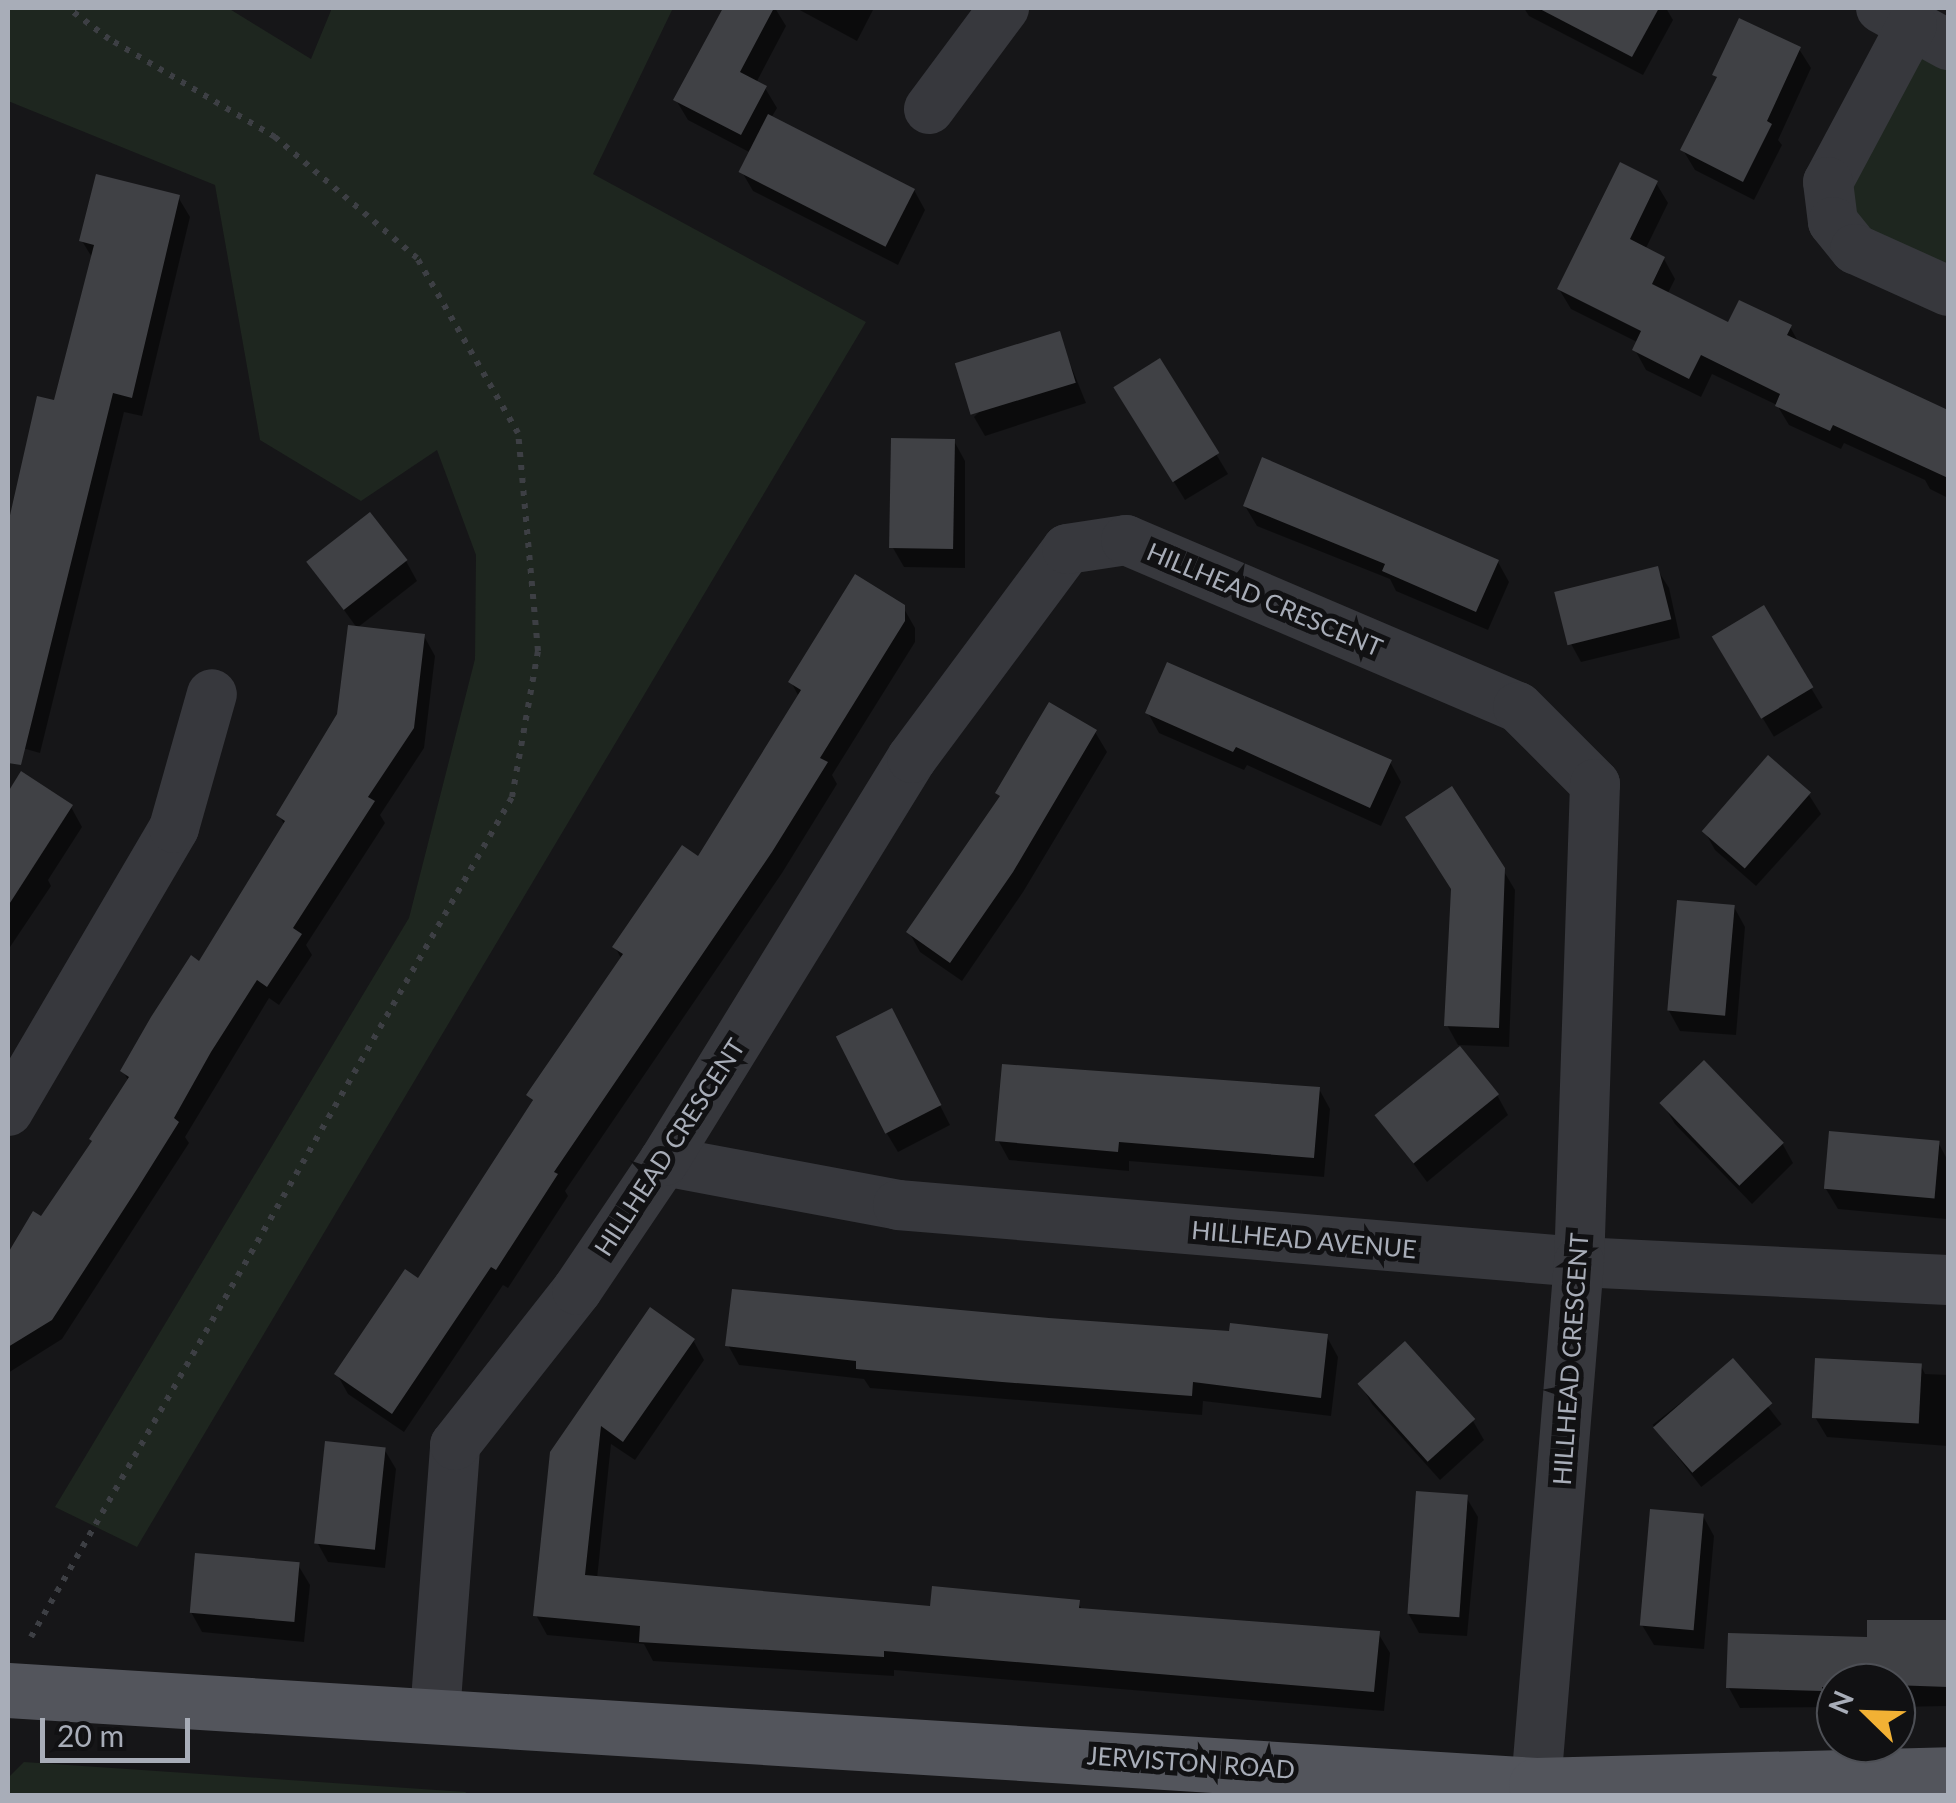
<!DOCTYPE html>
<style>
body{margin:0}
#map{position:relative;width:1956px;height:1803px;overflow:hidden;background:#161618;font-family:Lato,sans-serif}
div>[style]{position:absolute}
.green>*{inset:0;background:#1e261f}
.shadow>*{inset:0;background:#0007;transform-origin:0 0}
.building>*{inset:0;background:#404145;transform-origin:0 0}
.path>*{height:6px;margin-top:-3px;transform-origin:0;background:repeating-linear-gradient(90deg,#3d3f44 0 5px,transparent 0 13px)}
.minor>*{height:50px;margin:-25px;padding:0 25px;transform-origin:25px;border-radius:25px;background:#37383d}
.major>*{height:55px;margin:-27.5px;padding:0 27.5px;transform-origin:27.5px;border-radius:27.5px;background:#53555c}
span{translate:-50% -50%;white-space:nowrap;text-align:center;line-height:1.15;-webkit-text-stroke:10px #111113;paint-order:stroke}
.street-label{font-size:25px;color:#a8adb8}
.frame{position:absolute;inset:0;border:10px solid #a8adb8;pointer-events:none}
.north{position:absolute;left:1816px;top:1663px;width:100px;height:100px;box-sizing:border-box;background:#111113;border:2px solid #4d4f55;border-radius:50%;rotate:293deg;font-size:28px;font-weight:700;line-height:40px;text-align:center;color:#a8adb8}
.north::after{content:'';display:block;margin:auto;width:35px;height:45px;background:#f2b134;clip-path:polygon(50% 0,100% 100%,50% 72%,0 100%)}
.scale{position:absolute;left:40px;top:1718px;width:150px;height:45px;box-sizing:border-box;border:5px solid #a8adb8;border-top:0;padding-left:12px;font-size:30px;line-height:35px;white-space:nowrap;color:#a8adb8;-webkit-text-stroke:8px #111113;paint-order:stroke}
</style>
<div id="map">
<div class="green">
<i style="clip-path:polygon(8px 8px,228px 8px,311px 59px,332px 8px,673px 8px,593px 174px,866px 322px,137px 1547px,55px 1507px,409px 918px,475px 659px,476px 555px,437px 450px,361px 501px,260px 440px,215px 185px,8px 101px)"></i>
<i style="clip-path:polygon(1916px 36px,1948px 54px,1948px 281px,1841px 217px)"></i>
<i style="clip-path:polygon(24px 1762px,466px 1792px,464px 1796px,8px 1795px,8px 1778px)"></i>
</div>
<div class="shadow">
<i style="clip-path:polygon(726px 8px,775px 8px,786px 26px,756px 83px,765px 88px,777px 108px,771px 118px,914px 190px,925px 210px,898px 265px,753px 191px,742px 172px,751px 153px,688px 120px,676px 100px)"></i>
<i style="clip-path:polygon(796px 8px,874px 8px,857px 41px)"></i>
<i style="clip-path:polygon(1524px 8px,1666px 8px,1673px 20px,1643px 75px,1529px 16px)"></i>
<i style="clip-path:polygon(1799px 49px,1811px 68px,1778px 140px,1782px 145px,1754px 200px,1695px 170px,1683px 150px,1719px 80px,1715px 75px)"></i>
<i style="clip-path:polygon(1656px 183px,1668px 203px,1645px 250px,1664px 259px,1675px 279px,1667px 295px,1730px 326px,1790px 327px,1799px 343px,1948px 410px,1948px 498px,1930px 489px,1925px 480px,1844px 443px,1841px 449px,1789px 425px,1777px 405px,1712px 374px,1701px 397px,1646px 370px,1635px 350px,1639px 343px,1571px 309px,1559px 289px)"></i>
<i style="clip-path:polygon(178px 197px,190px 217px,142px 416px,124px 412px,40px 753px,8px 744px,8px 525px,39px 399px,56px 403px,93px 259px,82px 241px)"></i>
<i style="clip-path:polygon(1058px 334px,1086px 403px,985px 436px,974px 417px)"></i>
<i style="clip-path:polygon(1160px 361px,1228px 474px,1185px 500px,1128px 407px)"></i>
<i style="clip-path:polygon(954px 441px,965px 461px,965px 568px,904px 567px,893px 548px)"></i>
<i style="clip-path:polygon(1245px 506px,1498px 562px,1509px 582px,1488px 630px,1396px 591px,1390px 579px,1257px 526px)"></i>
<i style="clip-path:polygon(406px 561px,417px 581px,357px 628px,310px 563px)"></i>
<i style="clip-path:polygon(1657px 569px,1669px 588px,1680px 638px,1581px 662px,1570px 642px)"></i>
<i style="clip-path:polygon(903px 607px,915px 628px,915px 642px,832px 775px,837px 784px,782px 873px,565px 1191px,568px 1196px,508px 1288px,503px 1285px,404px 1432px,348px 1394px,337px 1374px,419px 1282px,534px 1103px,529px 1095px,622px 960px,615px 947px,699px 859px,799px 697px,791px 682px)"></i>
<i style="left:1763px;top:608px;width:116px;height:57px;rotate:59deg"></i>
<i style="clip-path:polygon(424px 636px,435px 656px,424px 748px,380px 815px,385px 823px,306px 945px,312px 955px,279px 1005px,269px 998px,185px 1137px,189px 1143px,62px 1339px,8px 1373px,8px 1258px,34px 1214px,41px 1219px,94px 1142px,129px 1082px,123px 1071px,200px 964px,285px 826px,279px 815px)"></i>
<i style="clip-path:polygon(1148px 713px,1390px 762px,1401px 782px,1381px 826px,1247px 765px,1244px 770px,1159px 733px)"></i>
<i style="clip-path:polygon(1095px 732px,1107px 752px,1023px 892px,962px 981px,920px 952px,909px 932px,1001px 798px,998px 793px)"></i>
<i style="clip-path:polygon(22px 775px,71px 807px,82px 827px,48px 880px,51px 886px,8px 950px,8px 798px)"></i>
<i style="clip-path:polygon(1809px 795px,1821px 814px,1756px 886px,1715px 850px,1704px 830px)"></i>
<i style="clip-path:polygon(1503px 870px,1515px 890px,1509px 1047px,1458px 1045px,1447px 1025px)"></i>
<i style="clip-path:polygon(1734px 907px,1745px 927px,1736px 1035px,1680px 1031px,1669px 1011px)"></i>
<i style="clip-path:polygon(902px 1031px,950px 1125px,898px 1152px,886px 1132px)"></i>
<i style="clip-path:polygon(1319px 1089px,1330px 1109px,1324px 1177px,1129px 1161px,1129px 1171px,1009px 1160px,998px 1140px)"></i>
<i style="clip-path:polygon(1497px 1095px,1508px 1115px,1427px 1182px,1379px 1117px)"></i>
<i style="clip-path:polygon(1663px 1104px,1782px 1143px,1793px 1163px,1752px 1204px,1675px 1124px)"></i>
<i style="clip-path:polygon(1939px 1144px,1948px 1161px,1946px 1219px,1838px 1209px,1826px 1189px)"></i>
<i style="clip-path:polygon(1327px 1337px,1338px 1357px,1331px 1416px,1203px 1401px,1202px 1415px,870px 1388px,864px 1379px,739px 1365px,728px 1345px)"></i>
<i style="clip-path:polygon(693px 1340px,704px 1360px,635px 1460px,611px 1444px,597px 1579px,932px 1609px,1078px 1603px,1083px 1611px,1378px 1633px,1390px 1653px,1384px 1711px,894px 1670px,894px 1676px,653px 1661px,644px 1644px,547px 1635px,536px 1615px,552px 1452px)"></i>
<i style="clip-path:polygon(1405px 1345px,1473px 1421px,1484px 1440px,1440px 1480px,1372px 1404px,1361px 1385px)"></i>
<i style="left:1733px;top:1362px;width:79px;height:102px;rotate:52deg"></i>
<i style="clip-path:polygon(1921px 1366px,1925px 1374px,1948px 1375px,1948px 1446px,1827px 1437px,1815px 1417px)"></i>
<i style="clip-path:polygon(384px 1449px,396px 1469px,385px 1568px,328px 1562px,317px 1542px)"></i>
<i style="clip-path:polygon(1466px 1497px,1478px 1517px,1467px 1636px,1419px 1633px,1408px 1613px)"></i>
<i style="clip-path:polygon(1703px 1516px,1714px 1536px,1704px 1649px,1654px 1645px,1642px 1625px)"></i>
<i style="clip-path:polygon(298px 1565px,310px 1585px,304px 1642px,202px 1632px,191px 1612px)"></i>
<i style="clip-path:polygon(1869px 1622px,1948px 1622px,1948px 1706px,1896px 1707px,1896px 1683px,1836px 1683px,1836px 1707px,1740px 1708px,1729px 1688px,1869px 1639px)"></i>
</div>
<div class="building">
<i style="clip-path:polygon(723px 8px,774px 8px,740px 72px,767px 86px,741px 135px,673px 100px)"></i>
<i style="clip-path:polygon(1538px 8px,1659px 8px,1632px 57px)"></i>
<i style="clip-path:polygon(1739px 18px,1801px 47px,1767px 121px,1772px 124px,1743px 182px,1680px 150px,1717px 77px,1712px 75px)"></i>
<i style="left:768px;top:114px;width:165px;height:65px;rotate:27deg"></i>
<i style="clip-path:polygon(1620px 162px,1658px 181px,1630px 239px,1665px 257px,1652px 284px,1728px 322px,1739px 300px,1792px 325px,1787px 335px,1948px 410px,1948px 478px,1833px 425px,1830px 431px,1775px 406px,1780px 394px,1701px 355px,1689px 379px,1632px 350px,1641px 331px,1557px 289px)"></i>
<i style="clip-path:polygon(96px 174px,180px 195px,132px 398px,113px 393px,21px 765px,8px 763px,8px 524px,37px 396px,54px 400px,94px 245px,79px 241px)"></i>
<i style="left:1060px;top:331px;width:54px;height:110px;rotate:73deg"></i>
<i style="left:1160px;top:358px;width:112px;height:55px;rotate:58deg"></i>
<i style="left:891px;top:438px;width:64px;height:110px;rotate:1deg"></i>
<i style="clip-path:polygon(1262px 457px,1499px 560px,1476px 612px,1382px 571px,1385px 564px,1243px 506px)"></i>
<i style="left:370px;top:512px;width:61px;height:81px;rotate:52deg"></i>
<i style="left:1658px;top:566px;width:55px;height:107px;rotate:76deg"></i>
<i style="clip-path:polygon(855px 574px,905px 605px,905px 621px,820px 758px,828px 762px,772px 852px,554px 1172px,558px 1174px,496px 1270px,491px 1267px,392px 1414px,334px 1374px,405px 1269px,418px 1278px,533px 1100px,526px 1095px,623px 954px,612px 947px,682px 845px,698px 856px,801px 690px,788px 682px)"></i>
<i style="left:1764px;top:605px;width:96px;height:61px;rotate:59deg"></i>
<i style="clip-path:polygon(348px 625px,425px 634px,414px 728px,368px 797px,375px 801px,293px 928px,302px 934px,267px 987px,257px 980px,211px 1052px,174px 1118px,179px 1122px,137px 1189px,52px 1320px,8px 1347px,8px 1253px,33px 1211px,41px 1216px,92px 1141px,89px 1139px,129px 1077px,120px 1071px,151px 1017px,191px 955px,199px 961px,285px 821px,276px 815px,337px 714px)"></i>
<i style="clip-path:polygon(1167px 662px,1392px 760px,1370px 808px,1236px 747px,1233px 752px,1145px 713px)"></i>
<i style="clip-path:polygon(1049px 702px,1097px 730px,1013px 872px,950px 963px,906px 932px,1000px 796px,995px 793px)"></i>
<i style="left:1768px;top:755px;width:57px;height:101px;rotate:41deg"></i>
<i style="clip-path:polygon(21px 771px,73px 805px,8px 906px,8px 792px)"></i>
<i style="clip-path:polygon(1452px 786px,1505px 868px,1499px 1028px,1444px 1026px,1451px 889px,1405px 817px)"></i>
<i style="left:1677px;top:900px;width:58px;height:111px;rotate:5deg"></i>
<i style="left:892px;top:1008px;width:109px;height:63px;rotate:63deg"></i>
<i style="left:1460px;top:1046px;width:62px;height:110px;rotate:51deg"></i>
<i style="left:1704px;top:1060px;width:115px;height:62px;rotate:46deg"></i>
<i style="clip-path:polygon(1002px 1064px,1320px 1087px,1314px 1158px,1119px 1142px,1118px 1152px,995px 1141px)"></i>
<i style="left:1829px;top:1131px;width:111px;height:58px;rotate:5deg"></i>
<i style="clip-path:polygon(732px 1289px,1049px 1318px,1229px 1331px,1230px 1323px,1328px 1334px,1321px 1398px,1193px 1382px,1192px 1396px,1002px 1382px,856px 1369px,856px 1361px,725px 1346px)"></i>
<i style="clip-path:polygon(650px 1307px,695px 1339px,623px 1442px,601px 1426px,585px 1575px,930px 1606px,932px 1586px,1080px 1600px,1079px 1608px,1380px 1631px,1374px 1692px,884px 1651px,884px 1657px,639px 1642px,640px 1626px,533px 1616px,550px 1452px)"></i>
<i style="left:1405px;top:1341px;width:105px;height:64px;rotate:48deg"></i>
<i style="left:1733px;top:1358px;width:60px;height:106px;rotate:49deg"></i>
<i style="left:1815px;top:1358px;width:107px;height:60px;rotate:3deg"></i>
<i style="left:325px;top:1441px;width:61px;height:103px;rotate:6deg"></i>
<i style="left:1416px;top:1491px;width:52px;height:123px;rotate:4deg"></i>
<i style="left:1650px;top:1509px;width:54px;height:117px;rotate:5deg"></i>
<i style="left:195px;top:1553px;width:105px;height:60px;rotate:5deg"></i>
<i style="clip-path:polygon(1867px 1620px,1948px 1620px,1948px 1687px,1836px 1683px,1836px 1687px,1822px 1687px,1822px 1691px,1726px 1688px,1728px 1633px,1867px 1637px)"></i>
</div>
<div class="path">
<i style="left:31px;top:1637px;width:968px;rotate:-60.2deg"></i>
<i style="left:512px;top:797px;width:148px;rotate:-79.9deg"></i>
<i style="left:538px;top:651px;width:219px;rotate:-95.2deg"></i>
<i style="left:518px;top:433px;width:202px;rotate:-120deg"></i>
<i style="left:417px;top:258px;width:187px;rotate:-139.6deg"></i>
<i style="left:275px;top:137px;width:193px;rotate:-149.4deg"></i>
<i style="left:109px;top:39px;width:51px;rotate:-142.9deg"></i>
</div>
<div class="minor">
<i style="left:1881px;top:8px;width:77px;rotate:28.9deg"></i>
<i style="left:1912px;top:25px;width:178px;rotate:118.1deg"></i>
<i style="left:1828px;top:182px;width:40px;rotate:82.9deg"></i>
<i style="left:1833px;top:222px;width:35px;rotate:51deg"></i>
<i style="left:1855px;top:249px;width:102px;rotate:24.3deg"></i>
<i style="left:929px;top:109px;width:126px;rotate:-53.4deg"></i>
<i style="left:8px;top:1111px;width:328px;rotate:-59.6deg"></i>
<i style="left:174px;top:828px;width:139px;rotate:-74.2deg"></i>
<i style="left:664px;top:1161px;width:238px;rotate:10.6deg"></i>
<i style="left:898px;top:1205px;width:683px;rotate:4.78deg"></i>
<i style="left:1579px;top:1262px;width:369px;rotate:2.8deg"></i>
<i style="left:435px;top:1714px;width:270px;rotate:-85.7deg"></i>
<i style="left:455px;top:1445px;width:197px;rotate:-51.8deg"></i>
<i style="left:577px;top:1290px;width:156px;rotate:-56deg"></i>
<i style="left:664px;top:1161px;width:473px;rotate:-58.4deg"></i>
<i style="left:912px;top:758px;width:260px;rotate:-53.4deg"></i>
<i style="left:1067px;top:549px;width:60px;rotate:-8.7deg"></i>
<i style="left:1126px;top:540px;width:426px;rotate:23.1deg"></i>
<i style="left:1518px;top:707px;width:109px;rotate:45deg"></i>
<i style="left:1595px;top:784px;width:478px;rotate:91.9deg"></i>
<i style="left:1579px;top:1262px;width:525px;rotate:94.7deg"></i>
</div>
<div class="major">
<i style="left:8px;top:1690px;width:1531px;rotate:3.56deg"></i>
<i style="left:1536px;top:1785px;width:412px;rotate:-1.5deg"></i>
</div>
<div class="street-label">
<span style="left:1265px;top:599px;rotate:23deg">HILLHEAD CRESCENT</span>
<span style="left:669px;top:1147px;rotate:-57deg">HILLHEAD CRESCENT</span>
<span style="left:1304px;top:1239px;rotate:5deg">HILLHEAD AVENUE</span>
<span style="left:1570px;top:1359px;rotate:-86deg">HILLHEAD CRESCENT</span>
<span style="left:1191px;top:1762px;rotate:4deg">JERVISTON ROAD</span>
</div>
<div class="frame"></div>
<div class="north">N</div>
<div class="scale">20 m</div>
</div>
